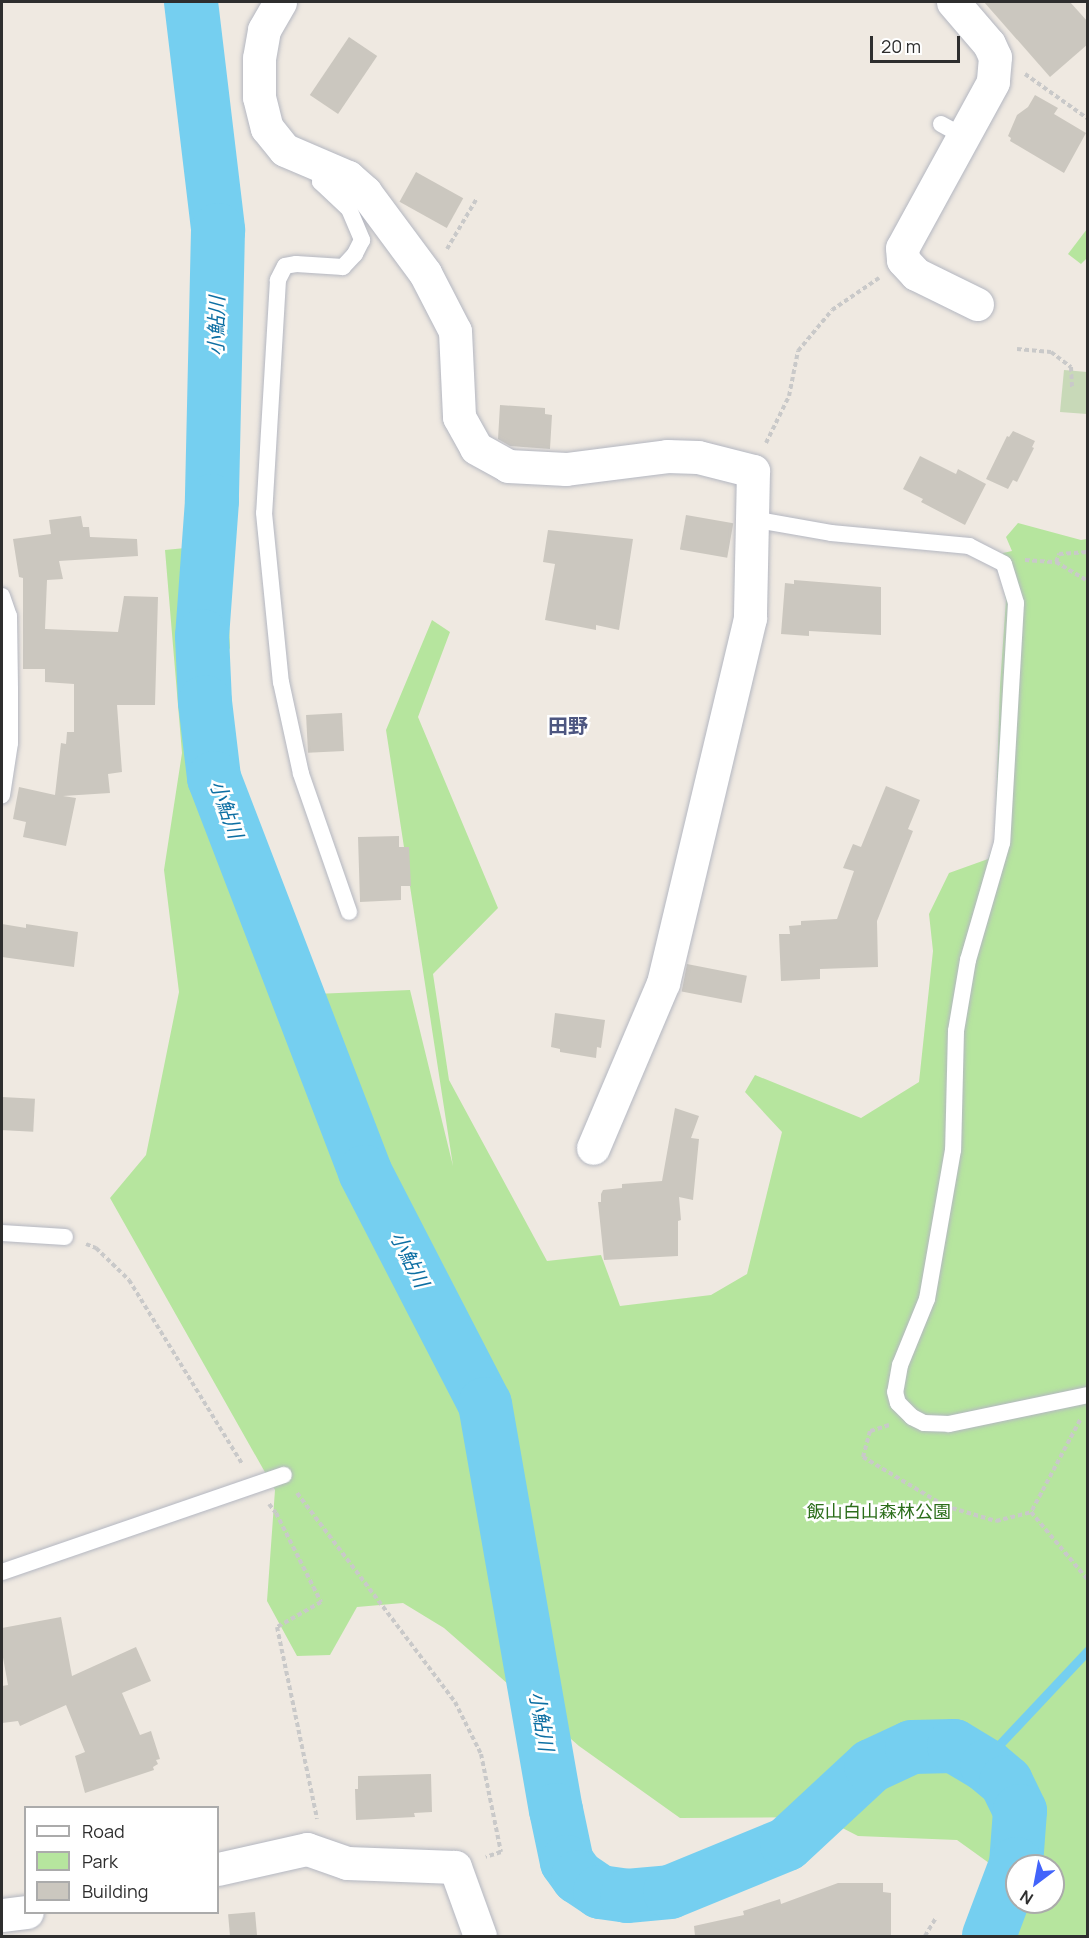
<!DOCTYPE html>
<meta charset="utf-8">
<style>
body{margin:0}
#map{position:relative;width:1089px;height:1938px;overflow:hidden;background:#efe9e1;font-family:Manrope,"Noto Sans JP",sans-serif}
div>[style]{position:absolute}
.green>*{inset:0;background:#b6e59e}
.cemetery>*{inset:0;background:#c8d9b8}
.stream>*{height:9px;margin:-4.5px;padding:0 4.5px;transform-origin:4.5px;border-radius:4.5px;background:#75cff0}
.river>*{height:54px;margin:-27px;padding:0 27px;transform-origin:27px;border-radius:27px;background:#75cff0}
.building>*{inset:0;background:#cbc7bf;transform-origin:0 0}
.path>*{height:4px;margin-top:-2px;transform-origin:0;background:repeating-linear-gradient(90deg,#c9c9c9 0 4.5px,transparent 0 7.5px)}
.roads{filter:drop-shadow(0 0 2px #b4b7c1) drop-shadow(0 0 2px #b4b7c1)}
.service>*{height:16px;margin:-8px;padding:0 8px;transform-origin:8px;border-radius:8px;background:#fff}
.minor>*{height:33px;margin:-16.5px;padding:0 16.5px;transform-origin:16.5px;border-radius:16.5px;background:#fff}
span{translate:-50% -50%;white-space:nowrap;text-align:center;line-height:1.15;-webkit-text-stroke:5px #fff;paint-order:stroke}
.park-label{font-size:18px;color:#2c6e1b}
.water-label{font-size:20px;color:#0d6fa3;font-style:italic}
.neighbourhood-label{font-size:20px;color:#4d5680;font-weight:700}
.frame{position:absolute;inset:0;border:3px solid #2e2e2e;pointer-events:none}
.legend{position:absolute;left:24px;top:1806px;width:195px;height:108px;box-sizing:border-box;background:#fff;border:2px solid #ababab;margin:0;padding:8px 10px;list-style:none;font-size:18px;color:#2e2e2e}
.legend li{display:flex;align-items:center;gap:12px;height:30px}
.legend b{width:30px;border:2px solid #ababab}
.north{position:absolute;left:1005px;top:1854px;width:60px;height:60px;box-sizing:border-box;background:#fff;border:2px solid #ababab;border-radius:50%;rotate:212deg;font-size:16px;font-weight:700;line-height:24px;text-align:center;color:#2e2e2e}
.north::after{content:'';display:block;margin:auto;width:21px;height:27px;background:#4264fb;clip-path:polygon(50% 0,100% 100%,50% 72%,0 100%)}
.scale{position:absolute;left:870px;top:36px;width:90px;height:27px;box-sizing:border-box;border:3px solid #2e2e2e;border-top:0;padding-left:8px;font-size:18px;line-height:21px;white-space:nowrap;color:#2e2e2e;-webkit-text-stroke:4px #fff;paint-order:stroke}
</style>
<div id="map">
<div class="green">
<i style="clip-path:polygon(1087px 229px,1087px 258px,1081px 264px,1068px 254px)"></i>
<i style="clip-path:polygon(evenodd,1018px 523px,1081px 540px,1087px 539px,1087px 1936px,988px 1936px,996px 1868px,957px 1840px,858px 1836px,821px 1817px,680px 1818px,579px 1746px,444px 1628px,403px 1603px,357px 1607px,330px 1655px,297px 1656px,267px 1601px,275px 1490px,110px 1198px,146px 1155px,179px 992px,164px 870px,182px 753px,165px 550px,226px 544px,230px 648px,208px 688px,289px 1019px,315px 994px,410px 990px,453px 1166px,386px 730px,432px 620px,450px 632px,418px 717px,498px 908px,433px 974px,449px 1080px,547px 1261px,601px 1255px,620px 1306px,711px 1295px,747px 1274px,782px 1132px,745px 1092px,755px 1075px,861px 1118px,919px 1082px,933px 951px,929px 914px,949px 873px,988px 859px,995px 843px,1000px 686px,1006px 600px,1000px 573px,1003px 553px,1012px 551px,1006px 537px,1018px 523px,1017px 1866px,1053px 1866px,1053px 1902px,1017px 1902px,1017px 1866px)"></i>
</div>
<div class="cemetery">
<i style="clip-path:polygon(1064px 370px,1087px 372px,1087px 414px,1060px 412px)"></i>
</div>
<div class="stream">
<i style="left:982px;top:1763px;width:155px;rotate:-46.8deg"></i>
</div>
<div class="river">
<i style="left:191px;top:2px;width:230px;rotate:83.2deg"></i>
<i style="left:218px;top:230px;width:271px;rotate:91.3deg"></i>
<i style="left:212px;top:501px;width:135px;rotate:94.2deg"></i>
<i style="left:202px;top:636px;width:66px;rotate:87.4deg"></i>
<i style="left:205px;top:702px;width:77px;rotate:83.2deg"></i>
<i style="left:214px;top:778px;width:422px;rotate:69deg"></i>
<i style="left:365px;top:1172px;width:261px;rotate:62.7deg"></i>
<i style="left:485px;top:1404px;width:412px;rotate:80.1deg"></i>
<i style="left:556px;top:1810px;width:53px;rotate:78.1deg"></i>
<i style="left:567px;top:1862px;width:19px;rotate:54deg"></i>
<i style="left:578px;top:1877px;width:27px;rotate:34deg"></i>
<i style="left:600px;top:1892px;width:27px;rotate:8deg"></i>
<i style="left:627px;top:1896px;width:43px;rotate:-5.3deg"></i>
<i style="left:670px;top:1892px;width:126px;rotate:-22.3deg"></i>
<i style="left:787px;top:1844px;width:115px;rotate:-42.9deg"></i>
<i style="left:871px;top:1766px;width:45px;rotate:-24.9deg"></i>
<i style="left:912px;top:1747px;width:42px;rotate:-1.4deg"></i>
<i style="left:954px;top:1746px;width:39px;rotate:31deg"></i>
<i style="left:987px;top:1766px;width:25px;rotate:40deg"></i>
<i style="left:1006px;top:1782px;width:32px;rotate:64deg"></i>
<i style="left:1020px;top:1811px;width:53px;rotate:94.3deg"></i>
<i style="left:1016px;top:1864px;width:77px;rotate:110.6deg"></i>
</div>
<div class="building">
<i style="clip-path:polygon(984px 2px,1070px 2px,1088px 22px,1088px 44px,1050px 77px)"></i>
<i style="left:349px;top:37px;width:34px;height:70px;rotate:34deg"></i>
<i style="clip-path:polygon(1035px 95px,1058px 108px,1054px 114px,1086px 133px,1064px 173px,1010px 141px,1011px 138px,1008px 136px,1017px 115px,1028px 107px)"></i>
<i style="left:416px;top:172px;width:54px;height:34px;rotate:29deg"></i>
<i style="clip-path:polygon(500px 405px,545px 408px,545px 414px,552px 415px,550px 449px,510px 446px,498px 439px)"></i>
<i style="clip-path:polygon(1013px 431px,1035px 441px,1032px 447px,1034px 448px,1017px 482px,1013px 480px,1008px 489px,986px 479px,1007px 436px,1009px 437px)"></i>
<i style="clip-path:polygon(920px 456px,956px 474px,958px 469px,986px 484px,965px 525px,921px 502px,923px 499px,903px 489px)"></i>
<i style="left:686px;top:515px;width:48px;height:35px;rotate:10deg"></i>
<i style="clip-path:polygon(81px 516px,83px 527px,89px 527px,90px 537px,137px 539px,138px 556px,59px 561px,63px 579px,47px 580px,45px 629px,118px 632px,124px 596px,158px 597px,155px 705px,117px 705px,122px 772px,108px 774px,110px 793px,63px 796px,76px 798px,66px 846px,23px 837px,26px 822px,13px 819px,19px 787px,55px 795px,61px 743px,66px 744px,67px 732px,74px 732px,74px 684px,45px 682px,45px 669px,23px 669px,23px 578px,19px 577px,13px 539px,51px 534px,49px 520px)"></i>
<i style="clip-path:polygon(548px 530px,633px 539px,619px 630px,596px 625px,596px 630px,545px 620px,555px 564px,543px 562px)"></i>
<i style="clip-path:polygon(794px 580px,881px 587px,881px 635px,809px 631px,809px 636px,781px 634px,785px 583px,794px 584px)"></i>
<i style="left:342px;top:713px;width:38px;height:36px;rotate:87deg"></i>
<i style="clip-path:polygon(886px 786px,920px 800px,908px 829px,913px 831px,877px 921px,878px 967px,820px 969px,820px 979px,781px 981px,779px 934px,790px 934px,789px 926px,801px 925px,801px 921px,837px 919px,854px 871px,843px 868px,853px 844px,861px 847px)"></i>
<i style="clip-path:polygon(399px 836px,399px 847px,409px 847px,411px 886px,401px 886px,401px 900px,360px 902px,358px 837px)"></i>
<i style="clip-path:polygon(2px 924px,26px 928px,26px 924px,78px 932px,74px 967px,2px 957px)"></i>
<i style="left:687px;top:964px;width:61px;height:28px;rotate:11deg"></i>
<i style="clip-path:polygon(555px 1013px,605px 1020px,601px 1048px,597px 1047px,596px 1058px,560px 1052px,560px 1049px,551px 1047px)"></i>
<i style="left:2px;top:1097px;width:33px;height:33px;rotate:3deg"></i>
<i style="clip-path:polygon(675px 1108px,699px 1116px,691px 1138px,699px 1139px,693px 1200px,679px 1197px,681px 1220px,678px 1221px,678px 1256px,604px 1260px,598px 1202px,601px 1202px,601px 1194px,603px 1190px,622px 1188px,622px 1184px,662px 1181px)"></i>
<i style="clip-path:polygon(61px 1617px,72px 1676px,136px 1647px,151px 1681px,122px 1693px,140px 1735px,151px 1731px,160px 1759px,156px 1760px,158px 1764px,153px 1767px,154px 1770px,85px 1793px,75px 1756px,85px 1752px,66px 1705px,20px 1726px,18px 1721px,2px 1723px,2px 1686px,8px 1685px,2px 1652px,2px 1628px)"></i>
<i style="clip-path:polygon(431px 1774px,432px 1812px,414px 1813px,415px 1817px,356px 1820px,355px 1789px,358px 1789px,358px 1776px)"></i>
<i style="clip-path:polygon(838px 1883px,883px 1883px,883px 1892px,891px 1893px,891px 1936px,695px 1936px,694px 1926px,744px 1915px,743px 1911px,780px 1899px,781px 1904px)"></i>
<i style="left:255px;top:1912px;width:24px;height:27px;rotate:85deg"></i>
</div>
<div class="path">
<i style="left:1025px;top:74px;width:77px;rotate:35.5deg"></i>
<i style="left:447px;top:249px;width:59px;rotate:-59.5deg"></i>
<i style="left:1017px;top:349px;width:34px;rotate:5deg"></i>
<i style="left:1051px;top:352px;width:25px;rotate:37deg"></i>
<i style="left:1071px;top:367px;width:22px;rotate:87deg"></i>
<i style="left:766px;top:443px;width:52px;rotate:-63.9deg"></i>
<i style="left:789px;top:396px;width:46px;rotate:-78.7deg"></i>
<i style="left:798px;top:351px;width:53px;rotate:-50.3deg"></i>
<i style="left:832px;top:310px;width:57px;rotate:-34.2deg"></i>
<i style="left:1025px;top:560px;width:31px;rotate:4deg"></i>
<i style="left:1056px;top:562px;width:37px;rotate:31deg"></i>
<i style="left:1056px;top:562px;width:9px;rotate:-69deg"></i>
<i style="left:1059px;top:554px;width:29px;rotate:-4deg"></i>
<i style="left:86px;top:1244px;width:11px;rotate:22deg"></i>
<i style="left:96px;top:1248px;width:46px;rotate:44.1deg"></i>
<i style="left:129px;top:1280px;width:217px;rotate:58.4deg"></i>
<i style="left:1080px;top:1420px;width:104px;rotate:118deg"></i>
<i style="left:1031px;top:1512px;width:89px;rotate:50deg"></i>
<i style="left:889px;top:1425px;width:20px;rotate:162deg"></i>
<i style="left:870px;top:1431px;width:27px;rotate:105deg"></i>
<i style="left:863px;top:1457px;width:96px;rotate:30.9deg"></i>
<i style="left:945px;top:1506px;width:53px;rotate:16.4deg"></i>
<i style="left:996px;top:1521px;width:36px;rotate:-14deg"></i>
<i style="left:297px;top:1493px;width:262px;rotate:52.9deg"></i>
<i style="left:455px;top:1702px;width:58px;rotate:63.4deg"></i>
<i style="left:481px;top:1754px;width:100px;rotate:78.5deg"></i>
<i style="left:501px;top:1852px;width:16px;rotate:162deg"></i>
<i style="left:269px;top:1504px;width:11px;rotate:52deg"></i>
<i style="left:276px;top:1513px;width:100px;rotate:63.2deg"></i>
<i style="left:321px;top:1602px;width:51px;rotate:150.4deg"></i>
<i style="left:277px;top:1627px;width:196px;rotate:78.2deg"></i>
<i style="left:925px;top:1936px;width:21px;rotate:-59deg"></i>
</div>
<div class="roads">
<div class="service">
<i style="left:941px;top:124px;width:25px;rotate:29deg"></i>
<i style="left:321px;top:165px;width:17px;rotate:93deg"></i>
<i style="left:320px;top:182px;width:40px;rotate:43deg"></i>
<i style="left:349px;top:209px;width:34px;rotate:67deg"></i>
<i style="left:362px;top:240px;width:16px;rotate:117deg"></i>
<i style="left:355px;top:254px;width:18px;rotate:133deg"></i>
<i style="left:343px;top:267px;width:47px;rotate:-176.3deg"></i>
<i style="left:296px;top:264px;width:11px;rotate:170deg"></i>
<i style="left:285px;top:266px;width:16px;rotate:117deg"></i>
<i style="left:278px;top:280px;width:233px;rotate:93.4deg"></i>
<i style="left:264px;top:513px;width:170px;rotate:84.3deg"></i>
<i style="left:281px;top:682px;width:94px;rotate:77.7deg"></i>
<i style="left:301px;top:774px;width:146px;rotate:70.8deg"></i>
<i style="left:752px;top:519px;width:80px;rotate:10deg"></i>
<i style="left:831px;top:533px;width:139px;rotate:5.4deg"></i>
<i style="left:969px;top:546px;width:39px;rotate:27deg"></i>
<i style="left:1004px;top:564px;width:41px;rotate:72.9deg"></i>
<i style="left:1016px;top:603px;width:240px;rotate:93.3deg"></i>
<i style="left:1002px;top:843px;width:122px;rotate:106.2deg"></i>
<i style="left:968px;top:960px;width:72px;rotate:99.6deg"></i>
<i style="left:956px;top:1031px;width:119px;rotate:91.4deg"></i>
<i style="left:953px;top:1150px;width:151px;rotate:99.9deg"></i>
<i style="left:927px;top:1299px;width:71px;rotate:112.2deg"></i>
<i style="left:900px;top:1365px;width:27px;rotate:100deg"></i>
<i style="left:895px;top:1392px;width:11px;rotate:75deg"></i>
<i style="left:898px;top:1403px;width:20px;rotate:45deg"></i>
<i style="left:912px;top:1417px;width:13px;rotate:27deg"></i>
<i style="left:924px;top:1423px;width:25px;rotate:2deg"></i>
<i style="left:949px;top:1424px;width:142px;rotate:-11.8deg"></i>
<i style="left:2px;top:596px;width:21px;rotate:71deg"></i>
<i style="left:9px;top:616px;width:73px;rotate:89.2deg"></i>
<i style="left:10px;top:689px;width:54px;rotate:90deg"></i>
<i style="left:10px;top:743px;width:53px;rotate:98.7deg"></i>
<i style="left:2px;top:1233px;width:63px;rotate:3.6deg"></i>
<i style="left:2px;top:1572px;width:298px;rotate:-19deg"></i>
</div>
<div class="minor">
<i style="left:280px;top:2px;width:32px;rotate:120deg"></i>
<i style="left:264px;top:30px;width:28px;rotate:100deg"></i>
<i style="left:259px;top:58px;width:39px;rotate:90deg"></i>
<i style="left:259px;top:97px;width:32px;rotate:76deg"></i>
<i style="left:267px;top:128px;width:28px;rotate:51deg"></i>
<i style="left:285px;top:150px;width:69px;rotate:23.2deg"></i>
<i style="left:348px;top:177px;width:23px;rotate:41deg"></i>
<i style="left:365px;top:192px;width:101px;rotate:53.5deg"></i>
<i style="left:425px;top:273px;width:65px;rotate:62.7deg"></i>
<i style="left:455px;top:331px;width:86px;rotate:87.3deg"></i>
<i style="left:459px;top:417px;width:35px;rotate:61deg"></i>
<i style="left:476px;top:448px;width:37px;rotate:29deg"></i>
<i style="left:508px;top:466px;width:58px;rotate:3deg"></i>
<i style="left:566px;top:469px;width:102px;rotate:-7.3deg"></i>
<i style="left:667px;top:456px;width:31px;rotate:2deg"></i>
<i style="left:698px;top:457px;width:57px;rotate:14.3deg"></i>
<i style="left:753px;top:471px;width:147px;rotate:91.2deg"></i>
<i style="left:750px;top:618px;width:375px;rotate:103.4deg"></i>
<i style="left:663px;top:983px;width:179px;rotate:113deg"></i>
<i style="left:953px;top:2px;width:55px;rotate:49.4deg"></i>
<i style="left:989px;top:44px;width:14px;rotate:65deg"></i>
<i style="left:995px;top:57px;width:25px;rotate:95deg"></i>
<i style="left:993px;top:82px;width:189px;rotate:118.7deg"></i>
<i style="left:902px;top:248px;width:12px;rotate:85deg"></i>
<i style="left:903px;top:260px;width:19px;rotate:47deg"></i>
<i style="left:916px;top:274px;width:68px;rotate:26.2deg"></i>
<i style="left:218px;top:1869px;width:91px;rotate:-12.7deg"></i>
<i style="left:307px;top:1849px;width:42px;rotate:19.3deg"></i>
<i style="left:347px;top:1863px;width:108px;rotate:2.1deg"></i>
<i style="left:455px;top:1867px;width:73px;rotate:70.1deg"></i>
<i style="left:2px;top:1915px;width:25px;rotate:-7deg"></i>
</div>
</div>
<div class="park-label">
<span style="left:879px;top:1511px">飯山白山森林公園</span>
</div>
<div class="water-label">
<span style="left:216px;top:326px;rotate:-89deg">小鮎川</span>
<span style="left:227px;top:809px;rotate:70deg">小鮎川</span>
<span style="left:410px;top:1259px;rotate:63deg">小鮎川</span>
<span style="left:542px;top:1721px;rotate:80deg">小鮎川</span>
</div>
<div class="neighbourhood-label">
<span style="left:568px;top:725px">田野</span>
</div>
<div class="frame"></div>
<ul class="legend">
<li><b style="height:8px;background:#fff"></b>Road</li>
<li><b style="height:16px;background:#b6e59e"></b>Park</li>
<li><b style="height:16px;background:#cbc7bf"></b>Building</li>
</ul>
<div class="north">N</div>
<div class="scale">20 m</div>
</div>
